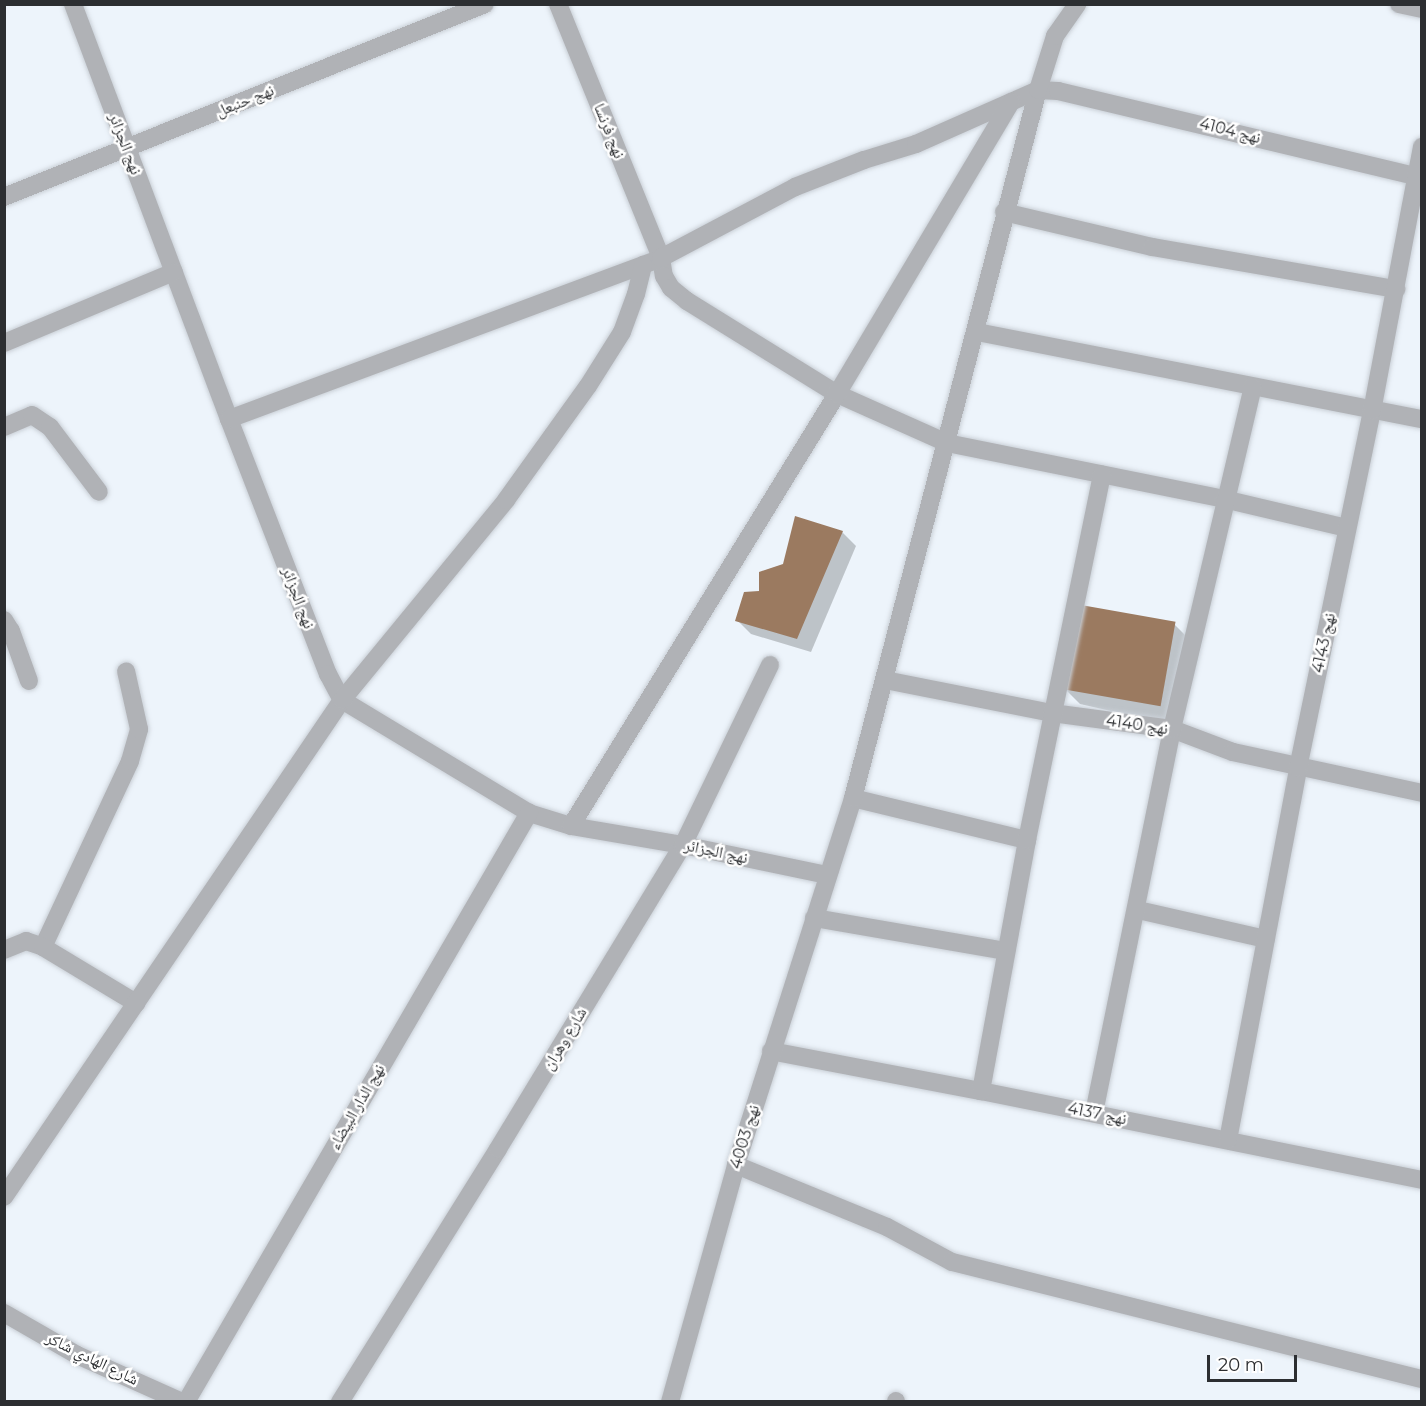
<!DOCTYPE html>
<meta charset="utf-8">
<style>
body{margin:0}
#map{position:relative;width:1426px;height:1406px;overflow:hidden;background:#edf4fb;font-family:Montserrat,"Noto Naskh Arabic",sans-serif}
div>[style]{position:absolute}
.shadow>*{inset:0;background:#0003}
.building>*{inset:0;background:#9b7a60;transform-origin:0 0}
.roads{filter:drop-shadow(0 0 2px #cad0d7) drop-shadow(0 0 2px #cad0d7)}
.minor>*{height:18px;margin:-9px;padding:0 9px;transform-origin:9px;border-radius:9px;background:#b0b2b6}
.tertiary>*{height:18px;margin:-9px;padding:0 9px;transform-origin:9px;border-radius:9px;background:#b0b2b6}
span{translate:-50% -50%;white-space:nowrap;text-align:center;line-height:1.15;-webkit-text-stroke:5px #fff;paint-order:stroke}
.street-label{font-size:16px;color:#2c2e31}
.frame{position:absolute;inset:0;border:6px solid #2c2e31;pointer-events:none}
.scale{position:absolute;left:1207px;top:1355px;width:90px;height:27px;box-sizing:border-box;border:3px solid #2c2e31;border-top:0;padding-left:8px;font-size:18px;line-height:21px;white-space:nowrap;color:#2c2e31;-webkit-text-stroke:4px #fff;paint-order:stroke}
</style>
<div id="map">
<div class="shadow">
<i style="clip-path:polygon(842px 532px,856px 546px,811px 652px,751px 634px,737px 620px,785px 566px)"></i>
<i style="clip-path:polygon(1174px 624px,1188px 638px,1168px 724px,1080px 704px,1066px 690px)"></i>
</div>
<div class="building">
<i style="clip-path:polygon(795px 516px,843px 531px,797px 639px,735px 621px,744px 592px,759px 591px,759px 572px,783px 564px)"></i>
<i style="left:1081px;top:605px;width:96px;height:86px;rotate:10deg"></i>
</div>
<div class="roads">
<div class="minor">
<i style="left:73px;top:4px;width:443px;rotate:69.4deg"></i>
<i style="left:229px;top:419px;width:274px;rotate:68.8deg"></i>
<i style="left:328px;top:674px;width:30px;rotate:62deg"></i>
<i style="left:342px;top:700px;width:218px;rotate:31.1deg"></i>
<i style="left:529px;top:813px;width:44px;rotate:17.2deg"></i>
<i style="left:571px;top:826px;width:114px;rotate:9.6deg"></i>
<i style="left:683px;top:845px;width:147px;rotate:11.8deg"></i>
<i style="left:558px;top:4px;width:274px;rotate:67.9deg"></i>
<i style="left:661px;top:258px;width:18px;rotate:81deg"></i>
<i style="left:664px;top:276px;width:14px;rotate:60deg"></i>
<i style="left:671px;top:288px;width:21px;rotate:39deg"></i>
<i style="left:687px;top:301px;width:176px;rotate:31.8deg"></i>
<i style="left:837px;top:394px;width:120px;rotate:24deg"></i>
<i style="left:947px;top:443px;width:283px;rotate:11.4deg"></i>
<i style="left:1224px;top:499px;width:126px;rotate:13.3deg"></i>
<i style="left:1399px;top:4px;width:24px;rotate:12deg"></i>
<i style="left:4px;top:197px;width:518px;rotate:-21.86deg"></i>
<i style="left:1004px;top:212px;width:152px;rotate:13.3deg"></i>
<i style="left:1152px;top:247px;width:248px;rotate:9.8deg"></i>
<i style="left:977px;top:332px;width:453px;rotate:11.1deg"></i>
<i style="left:4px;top:343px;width:184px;rotate:-22.7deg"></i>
<i style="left:229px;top:419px;width:461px;rotate:-20.4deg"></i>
<i style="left:661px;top:258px;width:152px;rotate:-27.9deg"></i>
<i style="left:795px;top:187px;width:74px;rotate:-21.4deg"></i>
<i style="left:864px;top:160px;width:54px;rotate:-17.1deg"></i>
<i style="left:916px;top:144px;width:133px;rotate:-23.9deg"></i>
<i style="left:1038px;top:90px;width:20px;rotate:3deg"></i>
<i style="left:1058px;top:91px;width:374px;rotate:13.4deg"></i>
<i style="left:4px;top:427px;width:30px;rotate:-23deg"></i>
<i style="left:32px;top:415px;width:22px;rotate:34deg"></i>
<i style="left:50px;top:427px;width:81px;rotate:53deg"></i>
<i style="left:4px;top:620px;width:13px;rotate:58deg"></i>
<i style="left:11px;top:631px;width:53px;rotate:70.2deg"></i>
<i style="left:885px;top:680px;width:170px;rotate:11.2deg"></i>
<i style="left:1052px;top:713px;width:121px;rotate:7.6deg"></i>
<i style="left:1172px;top:729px;width:65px;rotate:20.7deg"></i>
<i style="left:1233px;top:752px;width:193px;rotate:12.2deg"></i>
<i style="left:853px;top:798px;width:179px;rotate:13.6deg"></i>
<i style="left:571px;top:826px;width:507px;rotate:-58.38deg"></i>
<i style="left:837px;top:394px;width:340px;rotate:-59.2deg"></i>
<i style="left:1138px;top:910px;width:131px;rotate:12.8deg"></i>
<i style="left:814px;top:918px;width:195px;rotate:9.8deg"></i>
<i style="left:43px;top:947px;width:205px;rotate:-64.9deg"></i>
<i style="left:130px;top:761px;width:33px;rotate:-74deg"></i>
<i style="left:139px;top:729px;width:59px;rotate:-102.6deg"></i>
<i style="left:4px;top:950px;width:24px;rotate:-22deg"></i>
<i style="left:26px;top:941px;width:18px;rotate:19deg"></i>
<i style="left:43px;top:947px;width:109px;rotate:31.1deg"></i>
<i style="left:771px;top:1051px;width:214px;rotate:10.8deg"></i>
<i style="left:981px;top:1091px;width:450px;rotate:11.4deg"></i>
<i style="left:981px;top:1091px;width:255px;rotate:-79.6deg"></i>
<i style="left:1027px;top:840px;width:373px;rotate:-78.4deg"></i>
<i style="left:1094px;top:1113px;width:392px;rotate:-78.5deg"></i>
<i style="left:1172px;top:729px;width:351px;rotate:-76.7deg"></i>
<i style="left:1228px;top:1140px;width:379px;rotate:-79.3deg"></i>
<i style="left:1298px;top:768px;width:365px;rotate:-78.3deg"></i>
<i style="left:1372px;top:411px;width:269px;rotate:-79.3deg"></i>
<i style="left:736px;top:1165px;width:163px;rotate:22.3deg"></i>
<i style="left:887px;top:1227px;width:74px;rotate:28.3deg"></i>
<i style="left:952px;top:1262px;width:484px;rotate:14deg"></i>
<i style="left:4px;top:1197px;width:601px;rotate:-55.78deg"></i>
<i style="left:342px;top:700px;width:259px;rotate:-50.6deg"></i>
<i style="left:506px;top:500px;width:140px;rotate:-54.3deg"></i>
<i style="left:588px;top:386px;width:64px;rotate:-57.8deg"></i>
<i style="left:622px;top:332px;width:40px;rotate:-69.8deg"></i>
<i style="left:636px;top:294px;width:30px;rotate:-76deg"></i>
<i style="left:4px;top:1313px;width:84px;rotate:29.9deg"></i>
<i style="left:77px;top:1355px;width:115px;rotate:24.1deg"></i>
<i style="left:186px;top:1402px;width:682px;rotate:-59.79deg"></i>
<i style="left:340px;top:1402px;width:298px;rotate:-58deg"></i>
<i style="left:498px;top:1149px;width:356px;rotate:-58.7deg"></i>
<i style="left:683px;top:845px;width:200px;rotate:-64.2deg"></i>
<i style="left:896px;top:1402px;width:1px;rotate:-90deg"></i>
</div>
<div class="tertiary">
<i style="left:670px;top:1402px;width:246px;rotate:-74.4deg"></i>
<i style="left:736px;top:1165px;width:385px;rotate:-72.3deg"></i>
<i style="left:853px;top:798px;width:732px;rotate:-75.36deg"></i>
<i style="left:1038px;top:90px;width:57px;rotate:-72.5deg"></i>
<i style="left:1055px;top:36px;width:39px;rotate:-55deg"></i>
</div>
</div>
<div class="street-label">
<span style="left:245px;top:101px;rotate:-22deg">نهج حنبعل</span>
<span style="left:609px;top:131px;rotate:68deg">نهج فرنسا</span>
<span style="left:1230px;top:131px;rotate:14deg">نهج 4104</span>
<span style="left:125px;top:144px;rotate:69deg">نهج الجزائر</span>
<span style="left:298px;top:598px;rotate:69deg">نهج الجزائر</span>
<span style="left:1324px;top:643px;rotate:-78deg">نهج 4143</span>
<span style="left:1137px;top:725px;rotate:8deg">نهج 4140</span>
<span style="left:716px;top:852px;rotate:12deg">نهج الجزائر</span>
<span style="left:565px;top:1039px;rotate:-59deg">شارع وهران</span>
<span style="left:357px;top:1107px;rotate:-60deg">نهج الدار البيضاء</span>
<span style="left:1097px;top:1114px;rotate:11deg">نهج 4137</span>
<span style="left:745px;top:1137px;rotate:-73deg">نهج 4003</span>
<span style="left:92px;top:1359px;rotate:26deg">شارع الهادي شاكر</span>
</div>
<div class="frame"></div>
<div class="scale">20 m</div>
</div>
